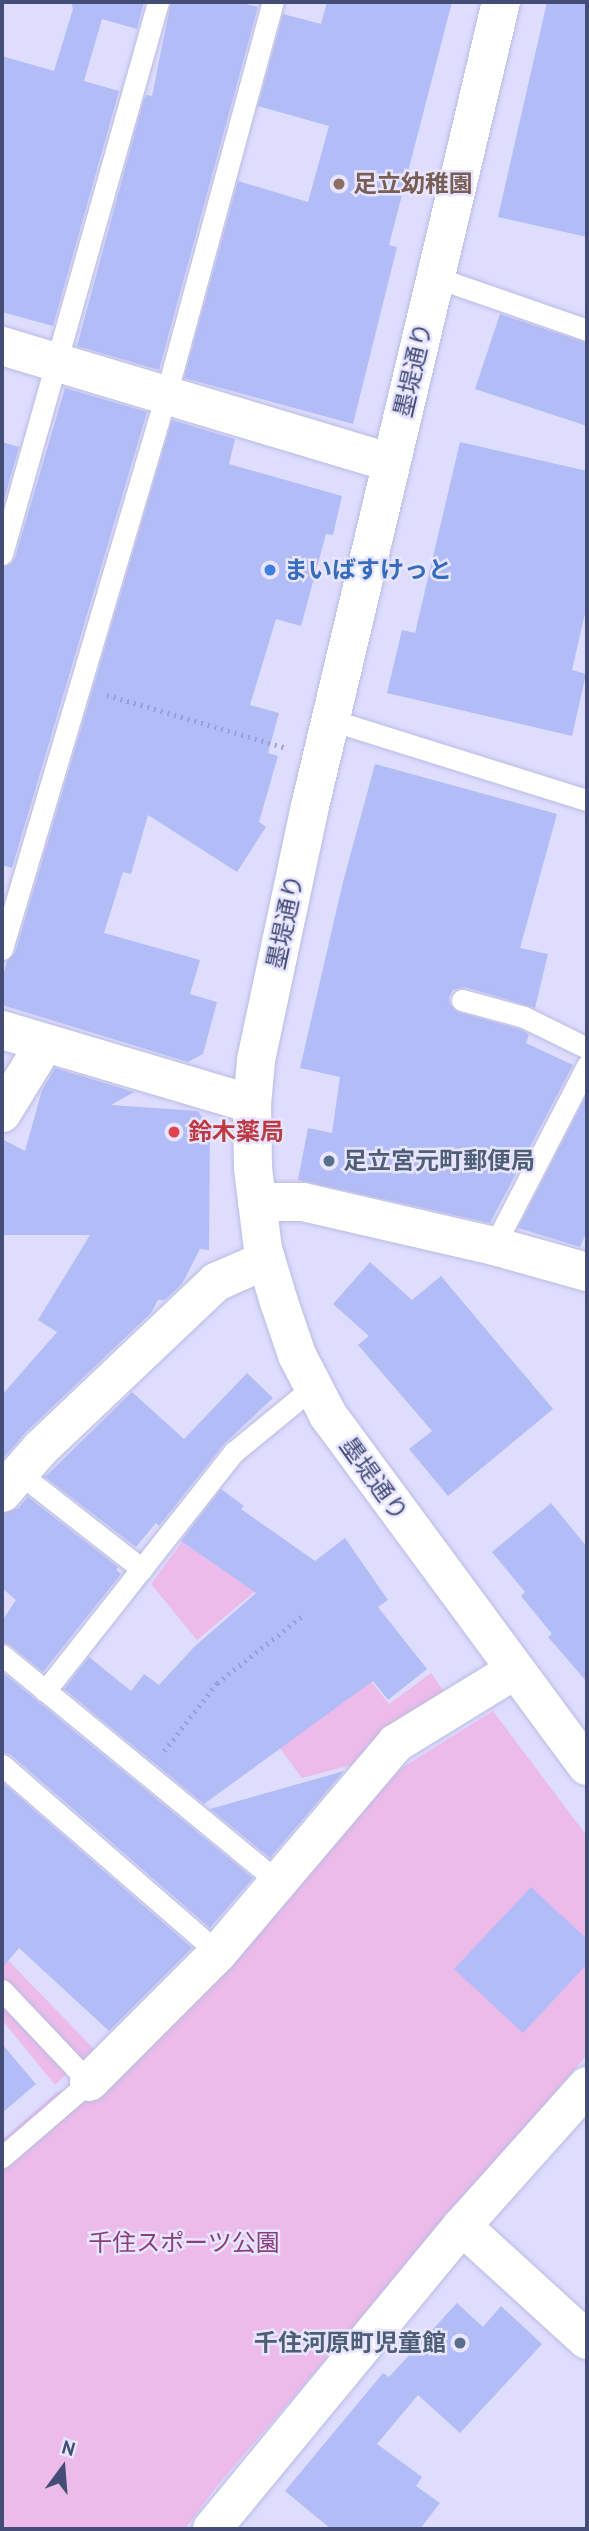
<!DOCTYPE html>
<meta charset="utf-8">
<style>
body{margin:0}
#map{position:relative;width:589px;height:2531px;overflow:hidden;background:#dfddfe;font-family:"PT Sans","Noto Sans JP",sans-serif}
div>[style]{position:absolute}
.green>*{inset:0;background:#edbbea}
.building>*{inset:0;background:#b2bcf6}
.path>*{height:4.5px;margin-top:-2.25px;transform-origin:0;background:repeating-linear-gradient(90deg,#96a0db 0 2px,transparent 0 7px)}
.roads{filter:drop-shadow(0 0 2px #b9bce3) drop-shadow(0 0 2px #b9bce3)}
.service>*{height:21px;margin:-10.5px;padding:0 10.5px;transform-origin:10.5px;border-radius:10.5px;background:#fff}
.minor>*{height:38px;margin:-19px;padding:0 19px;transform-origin:19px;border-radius:19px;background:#fff}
.tertiary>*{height:38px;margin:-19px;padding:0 19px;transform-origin:19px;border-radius:19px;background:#fff}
.secondary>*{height:38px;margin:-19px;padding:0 19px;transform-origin:19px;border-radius:19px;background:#fff}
.dots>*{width:19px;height:19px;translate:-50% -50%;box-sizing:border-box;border:4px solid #e7e5ff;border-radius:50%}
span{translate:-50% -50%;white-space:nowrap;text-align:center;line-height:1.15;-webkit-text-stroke:5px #e7e5ff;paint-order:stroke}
.education-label{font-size:24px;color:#785e54;font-weight:700}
.left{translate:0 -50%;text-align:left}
.street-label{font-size:24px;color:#444d76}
.shop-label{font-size:24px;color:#366cbe;font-weight:700}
.health-label{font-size:24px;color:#be3a42;font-weight:700}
.service-label{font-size:24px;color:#4e5e75;font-weight:700}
.right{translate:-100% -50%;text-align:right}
.park-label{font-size:24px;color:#893f7d}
.frame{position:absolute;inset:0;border:4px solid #444d76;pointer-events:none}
.north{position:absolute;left:28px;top:2433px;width:70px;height:70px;-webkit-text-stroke:5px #e7e5ff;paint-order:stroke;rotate:16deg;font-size:19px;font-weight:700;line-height:28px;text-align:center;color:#444d76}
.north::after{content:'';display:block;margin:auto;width:24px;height:32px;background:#444d76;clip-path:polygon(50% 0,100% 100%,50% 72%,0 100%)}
</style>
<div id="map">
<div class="green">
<i style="clip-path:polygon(182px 1542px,220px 1568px,263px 1585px,197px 1640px,151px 1584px)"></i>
<i style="clip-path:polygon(339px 1641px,389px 1704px,431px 1673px,450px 1700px,363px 1762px,302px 1778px,227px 1677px)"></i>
<i style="clip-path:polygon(493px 1711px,587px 1836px,587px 2055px,217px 2486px,185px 2529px,2px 2529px,2px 2140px,56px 2093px,113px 2074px,403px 1767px)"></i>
<i style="clip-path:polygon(2px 1954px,94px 2049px,55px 2085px,2px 2020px)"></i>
</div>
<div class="building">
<i style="clip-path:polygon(71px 2px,144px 2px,137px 29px,102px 19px,84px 81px,119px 91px,53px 326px,2px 312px,2px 56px,54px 71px,73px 9px)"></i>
<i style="clip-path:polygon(171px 2px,238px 2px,258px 7px,159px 370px,77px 346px,144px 99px,147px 95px,152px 96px)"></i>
<i style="clip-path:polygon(327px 2px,452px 2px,389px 245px,397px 247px,353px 424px,184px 378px,238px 181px,308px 202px,329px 126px,258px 106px,283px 14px,321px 24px)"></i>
<i style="clip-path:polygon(547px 2px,587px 2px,587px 237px,498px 217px)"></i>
<i style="clip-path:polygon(500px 314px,587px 343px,587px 426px,475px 389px)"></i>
<i style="clip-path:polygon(65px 388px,147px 412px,12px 868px,2px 865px,2px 567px,11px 564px,15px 558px)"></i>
<i style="clip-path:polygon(172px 420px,235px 439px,229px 464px,342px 496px,333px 535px,326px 534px,301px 626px,276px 619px,250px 705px,279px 713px,268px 753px,278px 756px,259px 822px,266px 827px,237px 872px,148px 815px,131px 874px,123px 872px,104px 933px,200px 960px,190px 994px,217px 1002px,203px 1054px,188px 1062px,2px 1005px,2px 980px,7px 961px,15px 953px)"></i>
<i style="clip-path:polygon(2px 442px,19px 447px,2px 507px)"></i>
<i style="clip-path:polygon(460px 442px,587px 471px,587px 605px,572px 670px,586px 674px,572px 736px,387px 693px,402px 630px,415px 633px)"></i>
<i style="clip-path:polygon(375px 764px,557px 814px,520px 948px,548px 954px,535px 1008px,465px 987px,453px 990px,449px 997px,450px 1004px,458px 1012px,519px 1029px,529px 1034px,526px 1043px,573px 1065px,490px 1223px,298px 1180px,308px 1128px,332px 1133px,340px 1077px,300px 1068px,343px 882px)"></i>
<i style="clip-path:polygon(55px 1068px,134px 1092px,111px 1105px,198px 1111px,210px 1129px,209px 1250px,200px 1249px,182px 1284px,165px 1300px,158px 1300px,151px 1313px,25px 1433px,2px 1460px,2px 1395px,57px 1332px,38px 1320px,90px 1235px,2px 1235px,2px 1139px,25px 1151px,42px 1090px)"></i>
<i style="clip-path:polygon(587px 1094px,587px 1231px,580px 1247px,518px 1228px)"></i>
<i style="clip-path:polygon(370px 1262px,412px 1300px,441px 1276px,553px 1409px,448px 1496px,409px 1449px,432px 1431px,358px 1345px,369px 1336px,333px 1304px)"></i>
<i style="clip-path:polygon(247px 1373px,273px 1398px,224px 1444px,159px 1526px,156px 1523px,136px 1547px,45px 1477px,132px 1392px,184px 1439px)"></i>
<i style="clip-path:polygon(221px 1489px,244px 1506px,241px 1509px,315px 1561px,345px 1538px,388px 1600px,378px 1607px,427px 1669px,388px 1700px,373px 1681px,204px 1804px,64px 1689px,89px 1657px,131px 1691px,144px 1674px,159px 1685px,194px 1647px,256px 1593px,181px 1541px)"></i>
<i style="clip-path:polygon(28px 1497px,118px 1567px,116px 1570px,121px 1574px,43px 1672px,10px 1645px,2px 1642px,2px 1621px,16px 1600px,2px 1588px,2px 1514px,18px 1508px)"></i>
<i style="clip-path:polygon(551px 1503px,587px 1547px,587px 1682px,548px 1637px,552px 1634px,521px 1596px,525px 1592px,492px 1552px)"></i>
<i style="clip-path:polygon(2px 1672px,253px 1878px,210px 1928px,11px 1755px,2px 1752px)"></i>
<i style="clip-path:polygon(344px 1771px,270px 1858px,210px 1809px)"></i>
<i style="clip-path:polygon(2px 1782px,192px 1948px,109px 2031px,19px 1948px,2px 1968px)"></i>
<i style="clip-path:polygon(531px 1887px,587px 1939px,587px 1964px,523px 2033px,454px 1969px)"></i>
<i style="clip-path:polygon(2px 2044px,36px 2084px,2px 2113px)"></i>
<i style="clip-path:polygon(457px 2303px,483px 2327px,501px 2306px,542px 2344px,460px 2433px,418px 2395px,377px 2444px,422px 2477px,416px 2486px,440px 2503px,420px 2529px,331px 2529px,285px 2491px,383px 2373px,389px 2377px)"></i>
</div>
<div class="path">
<i style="left:107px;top:695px;width:188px;rotate:16.4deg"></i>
<i style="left:164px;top:1751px;width:86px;rotate:-52.1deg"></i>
<i style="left:217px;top:1683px;width:107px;rotate:-38.2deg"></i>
</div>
<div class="roads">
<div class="service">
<i style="left:435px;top:277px;width:161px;rotate:19.2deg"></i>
<i style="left:2px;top:554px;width:574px;rotate:-74.22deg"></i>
<i style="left:331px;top:720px;width:268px;rotate:17.4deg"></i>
<i style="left:2px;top:949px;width:578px;rotate:-73.51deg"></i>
<i style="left:166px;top:395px;width:407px;rotate:-74.8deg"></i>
<i style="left:462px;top:1000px;width:64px;rotate:15.3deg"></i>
<i style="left:524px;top:1017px;width:70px;rotate:26.2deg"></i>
<i style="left:494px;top:1246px;width:203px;rotate:-62.7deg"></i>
<i style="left:19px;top:1473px;width:156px;rotate:38deg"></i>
<i style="left:2px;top:1655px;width:357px;rotate:39.4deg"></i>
<i style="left:45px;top:1691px;width:305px;rotate:-51.7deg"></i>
<i style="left:234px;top:1452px;width:102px;rotate:-39.4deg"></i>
<i style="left:2px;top:1765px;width:286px;rotate:41deg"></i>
<i style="left:2px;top:1990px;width:127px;rotate:46.6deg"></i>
<i style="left:89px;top:2082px;width:115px;rotate:139.2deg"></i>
</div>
<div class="minor">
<i style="left:2px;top:1030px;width:261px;rotate:16.5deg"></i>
<i style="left:2px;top:1113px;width:82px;rotate:-58.4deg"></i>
<i style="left:257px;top:1202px;width:46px"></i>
<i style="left:303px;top:1202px;width:196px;rotate:13deg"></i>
<i style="left:494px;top:1246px;width:97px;rotate:15.6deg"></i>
<i style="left:2px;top:1493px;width:58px;rotate:-49.2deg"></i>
<i style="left:40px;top:1449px;width:243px;rotate:-43.5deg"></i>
<i style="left:216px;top:1282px;width:55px;rotate:-23.7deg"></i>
<i style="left:89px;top:2082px;width:182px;rotate:-45deg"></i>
<i style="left:218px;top:1953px;width:275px;rotate:-49.7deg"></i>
<i style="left:396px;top:1743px;width:140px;rotate:-31.5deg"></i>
<i style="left:462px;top:2226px;width:169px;rotate:42.4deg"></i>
<i style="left:212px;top:2529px;width:393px;rotate:-50.5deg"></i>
<i style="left:462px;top:2226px;width:188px;rotate:-48.2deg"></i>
</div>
<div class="tertiary">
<i style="left:2px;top:346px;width:406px;rotate:16.7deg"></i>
</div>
<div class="secondary">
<i style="left:501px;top:2px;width:826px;rotate:103.36deg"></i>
<i style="left:310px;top:806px;width:261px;rotate:102deg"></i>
<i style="left:256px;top:1061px;width:43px;rotate:95.3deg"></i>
<i style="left:252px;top:1104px;width:64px;rotate:89.1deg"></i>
<i style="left:253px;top:1168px;width:82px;rotate:83deg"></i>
<i style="left:263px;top:1249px;width:55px;rotate:73.2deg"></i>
<i style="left:279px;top:1302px;width:56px;rotate:71.2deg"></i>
<i style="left:297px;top:1355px;width:68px;rotate:62.7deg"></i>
<i style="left:328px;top:1415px;width:436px;rotate:53.6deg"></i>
</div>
</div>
<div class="dots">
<i style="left:339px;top:184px;background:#8d6e63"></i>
<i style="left:270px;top:570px;background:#3f7fe0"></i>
<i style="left:174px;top:1132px;background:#e0444e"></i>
<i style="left:329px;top:1161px;background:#5c6f8a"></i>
<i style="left:460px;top:2343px;background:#5c6f8a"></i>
</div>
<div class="education-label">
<span class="left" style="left:353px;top:184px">足立幼稚園</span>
</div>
<div class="street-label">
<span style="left:413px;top:370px;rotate:-77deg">墨堤通り</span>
<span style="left:285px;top:922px;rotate:-78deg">墨堤通り</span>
<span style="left:374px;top:1479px;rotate:54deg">墨堤通り</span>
</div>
<div class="shop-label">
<span class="left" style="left:284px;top:570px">まいばすけっと</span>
</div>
<div class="health-label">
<span class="left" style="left:188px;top:1132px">鈴木薬局</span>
</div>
<div class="service-label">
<span class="left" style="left:343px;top:1161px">足立宮元町郵便局</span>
<span class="right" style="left:446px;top:2343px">千住河原町児童館</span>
</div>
<div class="park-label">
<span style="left:184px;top:2243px">千住スポーツ公園</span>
</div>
<div class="frame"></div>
<div class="north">N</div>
</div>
